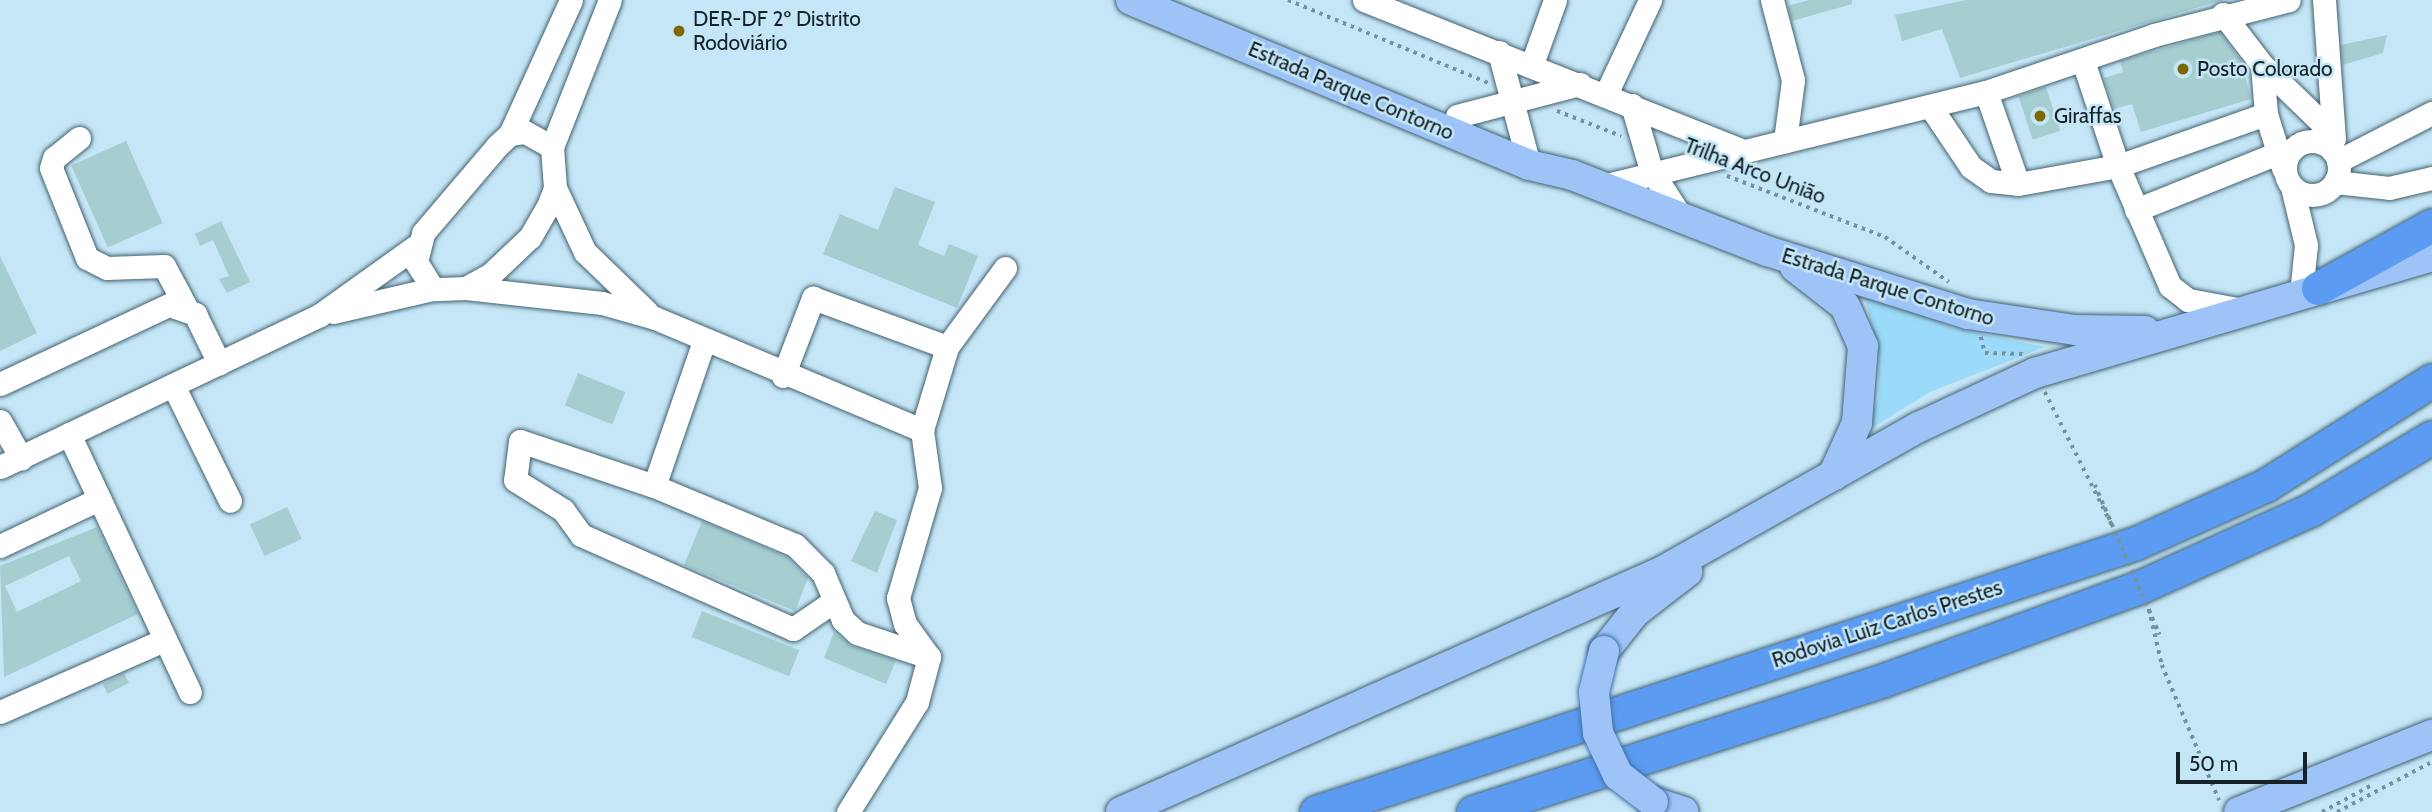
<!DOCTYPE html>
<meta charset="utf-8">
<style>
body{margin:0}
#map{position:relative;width:2432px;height:812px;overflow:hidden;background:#c4e6f6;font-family:Cabin,sans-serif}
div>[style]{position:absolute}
.green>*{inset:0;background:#9bdaf8}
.building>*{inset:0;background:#a6ced1;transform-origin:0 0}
.path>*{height:3.5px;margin-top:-1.75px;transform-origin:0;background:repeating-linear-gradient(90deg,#77909b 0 3.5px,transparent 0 8.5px)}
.roads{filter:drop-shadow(0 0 2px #446271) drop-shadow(0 0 2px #446271)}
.minor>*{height:23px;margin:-11.5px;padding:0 11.5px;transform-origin:11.5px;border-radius:11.5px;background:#fff}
.minor>.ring{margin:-11.5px;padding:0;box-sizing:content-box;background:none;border:23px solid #fff;border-radius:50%}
.major>*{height:30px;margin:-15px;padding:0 15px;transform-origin:15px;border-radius:15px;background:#9dc3f7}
.highway>*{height:33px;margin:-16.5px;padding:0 16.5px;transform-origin:16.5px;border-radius:16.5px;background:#5b9bf1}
.path-bridge>*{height:3.5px;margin-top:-1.75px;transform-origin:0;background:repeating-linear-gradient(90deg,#77909b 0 3.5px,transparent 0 8.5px)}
.bridges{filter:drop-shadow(0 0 2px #4271ab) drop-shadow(0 0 2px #4271ab)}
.major-bridge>*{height:30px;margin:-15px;padding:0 15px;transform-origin:15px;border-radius:15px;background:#9dc3f7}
.dots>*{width:19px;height:19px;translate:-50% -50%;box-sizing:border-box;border:4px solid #c4e6f6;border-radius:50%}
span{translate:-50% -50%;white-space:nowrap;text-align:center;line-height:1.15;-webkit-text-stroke:5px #c4e6f6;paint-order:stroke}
.poi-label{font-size:21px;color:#152228}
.left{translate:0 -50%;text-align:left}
.street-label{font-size:21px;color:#152228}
.scale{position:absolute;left:2176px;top:752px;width:131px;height:32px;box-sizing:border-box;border:4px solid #152228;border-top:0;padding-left:9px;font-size:21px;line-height:24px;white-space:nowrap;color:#152228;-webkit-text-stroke:5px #c4e6f6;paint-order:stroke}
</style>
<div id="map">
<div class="green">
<i style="clip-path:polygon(1851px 287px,1954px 328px,2045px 347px,1930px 392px,1867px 431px,1878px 398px,1879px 359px,1866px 301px)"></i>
</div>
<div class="building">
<i style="clip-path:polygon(1809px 0,1852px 0,1852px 4px,1792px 21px,1788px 6px)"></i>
<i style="clip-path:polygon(1966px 0,2223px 0,1960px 78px,1942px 29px,1902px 41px,1895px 15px)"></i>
<i style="clip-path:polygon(2220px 32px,2241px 61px,2251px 99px,2141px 132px,2132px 104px,2114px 109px,2104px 78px,2123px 72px,2120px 61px)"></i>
<i style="clip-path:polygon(2387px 35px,2383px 53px,2343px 65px,2341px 45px)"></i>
<i style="left:2046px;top:87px;width:46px;height:29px;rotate:72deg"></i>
<i style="left:126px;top:141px;width:90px;height:60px;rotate:66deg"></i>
<i style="clip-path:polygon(895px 187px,935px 202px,918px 245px,944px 256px,949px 244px,978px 256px,957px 308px,823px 254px,840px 214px,878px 230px)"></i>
<i style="clip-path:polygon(221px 221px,250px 282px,227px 293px,219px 279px,229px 276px,213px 240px,200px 246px,195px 234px)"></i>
<i style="clip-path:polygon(0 256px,37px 333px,0 351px)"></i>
<i style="left:578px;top:373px;width:51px;height:35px;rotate:22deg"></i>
<i style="left:287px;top:507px;width:35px;height:41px;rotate:65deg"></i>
<i style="clip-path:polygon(875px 511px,897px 520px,877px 573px,851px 561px)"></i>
<i style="clip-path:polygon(702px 521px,787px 557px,808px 578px,795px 611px,684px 565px)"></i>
<i style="clip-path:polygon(evenodd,97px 527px,138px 614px,4px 677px,0 566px,97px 527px,69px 556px,81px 581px,17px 612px,5px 586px,69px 556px)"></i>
<i style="left:702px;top:611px;width:105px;height:28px;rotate:22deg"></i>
<i style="clip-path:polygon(834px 632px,852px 646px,896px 661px,886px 684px,824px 658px)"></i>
<i style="left:124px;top:673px;width:11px;height:24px;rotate:63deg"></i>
</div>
<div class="path">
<i style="left:1288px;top:0;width:217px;rotate:22.5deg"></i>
<i style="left:1557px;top:111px;width:69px;rotate:21.3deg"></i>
<i style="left:1727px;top:176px;width:169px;rotate:21.1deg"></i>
<i style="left:1885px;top:237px;width:78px;rotate:35.1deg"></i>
<i style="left:1981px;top:337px;width:16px;rotate:76deg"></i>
<i style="left:1985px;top:353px;width:40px;rotate:1.4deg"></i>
<i style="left:2045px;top:392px;width:149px;rotate:63.3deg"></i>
<i style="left:2149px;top:609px;width:57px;rotate:76.9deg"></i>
<i style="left:2162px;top:665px;width:147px;rotate:67.1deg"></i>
<i style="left:2322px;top:812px;width:57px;rotate:-28.4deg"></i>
<i style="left:2337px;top:812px;width:105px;rotate:-27.8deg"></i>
</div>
<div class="roads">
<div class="minor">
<i style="left:1364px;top:0;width:409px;rotate:21.7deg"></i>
<i style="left:1772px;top:0;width:83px;rotate:75.3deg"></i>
<i style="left:1793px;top:80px;width:62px;rotate:97.5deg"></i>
<i style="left:2324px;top:0;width:139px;rotate:85.9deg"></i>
<i style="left:2223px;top:14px;width:64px;rotate:52.6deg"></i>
<i style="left:2262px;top:65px;width:91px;rotate:44.1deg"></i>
<i style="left:2327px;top:128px;width:24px;rotate:75deg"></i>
<i style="left:1499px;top:52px;width:117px;rotate:75.1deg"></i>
<i style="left:2083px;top:61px;width:111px;rotate:71.6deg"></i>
<i style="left:2118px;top:166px;width:131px;rotate:66.6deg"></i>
<i style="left:2170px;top:286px;width:23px;rotate:38deg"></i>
<i style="left:2188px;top:300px;width:55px;rotate:10.5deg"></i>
<i style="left:1532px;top:64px;width:68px;rotate:-70.2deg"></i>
<i style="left:2262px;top:65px;width:49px;rotate:85.3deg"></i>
<i style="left:2266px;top:114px;width:57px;rotate:72.5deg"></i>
<i style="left:1986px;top:92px;width:97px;rotate:70.8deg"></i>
<i style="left:1606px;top:94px;width:104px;rotate:-64.9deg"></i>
<i style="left:1632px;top:105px;width:68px;rotate:73.7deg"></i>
<i style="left:1651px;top:170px;width:59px;rotate:57.4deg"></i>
<i style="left:1930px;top:106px;width:73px;rotate:56.1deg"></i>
<i style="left:1971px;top:167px;width:24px;rotate:35deg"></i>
<i style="left:1991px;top:181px;width:27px;rotate:6deg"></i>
<i style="left:2018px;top:184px;width:102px;rotate:-10.2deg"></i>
<i style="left:2118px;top:166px;width:157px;rotate:-19.4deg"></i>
<i style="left:1457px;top:116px;width:127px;rotate:-14.6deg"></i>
<i style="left:525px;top:132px;width:31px;rotate:29deg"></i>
<i style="left:552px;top:147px;width:41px;rotate:85.8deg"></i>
<i style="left:555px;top:188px;width:19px;rotate:111deg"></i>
<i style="left:548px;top:206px;width:36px;rotate:120deg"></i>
<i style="left:530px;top:237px;width:54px;rotate:136.5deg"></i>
<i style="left:491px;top:274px;width:29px;rotate:151deg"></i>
<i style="left:466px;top:288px;width:33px;rotate:178deg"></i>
<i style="left:433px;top:289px;width:32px;rotate:-122deg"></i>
<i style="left:416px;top:262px;width:30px;rotate:-76deg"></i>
<i style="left:423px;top:233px;width:114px;rotate:-49.6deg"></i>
<i style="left:497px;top:146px;width:18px;rotate:-43deg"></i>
<i style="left:510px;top:134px;width:15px;rotate:-8deg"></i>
<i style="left:510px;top:134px;width:147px;rotate:-65.5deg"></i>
<i style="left:79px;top:138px;width:32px;rotate:141deg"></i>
<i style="left:54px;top:158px;width:10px;rotate:107deg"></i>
<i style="left:51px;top:168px;width:97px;rotate:68.2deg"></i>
<i style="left:87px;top:258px;width:22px;rotate:27deg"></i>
<i style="left:107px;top:268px;width:57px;rotate:-2deg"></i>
<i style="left:164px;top:266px;width:47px;rotate:61.8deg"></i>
<i class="ring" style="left:2285px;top:141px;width:31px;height:31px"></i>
<i style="left:552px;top:147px;width:158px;rotate:-68.5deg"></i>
<i style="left:2338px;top:161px;width:106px;rotate:-27.1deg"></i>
<i style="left:2335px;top:182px;width:54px;rotate:6.3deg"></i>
<i style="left:2389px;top:188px;width:44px;rotate:-13.1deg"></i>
<i style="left:1603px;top:186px;width:394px;rotate:-13.8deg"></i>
<i style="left:1986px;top:92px;width:177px;rotate:-18.7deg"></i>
<i style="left:2154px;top:35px;width:139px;rotate:-14.5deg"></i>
<i style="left:2292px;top:187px;width:60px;rotate:76.4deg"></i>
<i style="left:2306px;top:245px;width:48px;rotate:95.9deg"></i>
<i style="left:555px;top:188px;width:71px;rotate:64.9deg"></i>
<i style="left:585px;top:252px;width:86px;rotate:44.1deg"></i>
<i style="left:2136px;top:210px;width:153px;rotate:-21.9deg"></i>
<i style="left:466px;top:288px;width:137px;rotate:6.3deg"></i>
<i style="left:602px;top:303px;width:55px;rotate:15.8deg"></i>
<i style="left:655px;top:318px;width:290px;rotate:22.8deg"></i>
<i style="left:333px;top:312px;width:103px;rotate:-13deg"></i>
<i style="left:704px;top:341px;width:153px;rotate:109deg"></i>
<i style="left:654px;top:486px;width:153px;rotate:22.7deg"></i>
<i style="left:795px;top:545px;width:40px;rotate:45deg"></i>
<i style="left:823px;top:573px;width:51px;rotate:66.9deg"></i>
<i style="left:843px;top:620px;width:19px;rotate:43deg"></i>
<i style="left:857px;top:633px;width:76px;rotate:18.4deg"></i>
<i style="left:783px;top:376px;width:84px;rotate:-69deg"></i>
<i style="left:813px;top:298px;width:143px;rotate:20.1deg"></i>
<i style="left:0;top:384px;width:187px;rotate:-25.1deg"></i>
<i style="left:169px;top:305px;width:28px;rotate:19deg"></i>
<i style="left:195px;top:314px;width:55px;rotate:63.9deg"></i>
<i style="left:173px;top:385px;width:129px;rotate:63.8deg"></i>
<i style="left:0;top:421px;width:43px;rotate:60.4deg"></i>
<i style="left:69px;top:434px;width:285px;rotate:64.9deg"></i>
<i style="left:0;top:467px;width:354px;rotate:-25.4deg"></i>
<i style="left:320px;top:315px;width:117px;rotate:-35.6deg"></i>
<i style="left:654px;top:486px;width:141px;rotate:-161.4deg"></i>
<i style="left:520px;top:441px;width:39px;rotate:97deg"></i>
<i style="left:515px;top:480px;width:57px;rotate:32deg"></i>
<i style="left:563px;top:510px;width:31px;rotate:54deg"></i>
<i style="left:581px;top:535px;width:232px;rotate:23.9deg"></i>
<i style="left:793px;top:629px;width:50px;rotate:-34.3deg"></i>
<i style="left:0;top:546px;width:110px;rotate:-25.4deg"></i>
<i style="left:0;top:712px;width:179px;rotate:-23.7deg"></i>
<i style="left:848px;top:812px;width:130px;rotate:-57.9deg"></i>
<i style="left:917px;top:702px;width:47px;rotate:-75.1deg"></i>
<i style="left:929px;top:657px;width:41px;rotate:-126deg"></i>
<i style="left:905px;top:624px;width:27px;rotate:-105deg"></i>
<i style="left:898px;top:598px;width:115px;rotate:-73.8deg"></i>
<i style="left:930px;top:488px;width:59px;rotate:-97.9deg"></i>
<i style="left:922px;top:430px;width:87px;rotate:-73.2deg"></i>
<i style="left:947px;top:347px;width:98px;rotate:-53.7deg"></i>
</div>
<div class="major">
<i style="left:1131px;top:0;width:431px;rotate:22.5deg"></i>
<i style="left:1529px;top:165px;width:44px;rotate:13.1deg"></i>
<i style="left:1572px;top:175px;width:209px;rotate:21.3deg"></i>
<i style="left:1767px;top:251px;width:211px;rotate:17.4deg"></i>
<i style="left:1968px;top:314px;width:108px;rotate:8.5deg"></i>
<i style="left:2075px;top:330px;width:70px;rotate:0.8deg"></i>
<i style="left:1795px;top:267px;width:63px;rotate:38deg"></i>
<i style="left:1845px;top:306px;width:44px;rotate:65.8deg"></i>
<i style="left:1863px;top:346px;width:77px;rotate:94.5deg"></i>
<i style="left:1857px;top:423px;width:58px;rotate:114.4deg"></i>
<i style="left:1604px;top:651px;width:50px;rotate:-51.5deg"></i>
<i style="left:1635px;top:612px;width:66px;rotate:-37.6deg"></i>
<i style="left:1653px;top:802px;width:32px;rotate:18deg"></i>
<i style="left:1121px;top:812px;width:593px;rotate:-23.97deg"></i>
<i style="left:1663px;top:571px;width:294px;rotate:-29.4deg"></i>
<i style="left:1919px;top:427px;width:128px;rotate:-25deg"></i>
<i style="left:2035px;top:373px;width:414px;rotate:-16.4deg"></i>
<i style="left:2239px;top:812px;width:208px;rotate:-21.8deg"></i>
</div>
<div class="highway">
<i style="left:2318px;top:288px;width:130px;rotate:-28.9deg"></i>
<i style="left:1316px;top:812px;width:863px;rotate:-18.16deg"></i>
<i style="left:2136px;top:543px;width:142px;rotate:-24deg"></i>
<i style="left:2266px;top:485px;width:196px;rotate:-32.3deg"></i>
<i style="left:1473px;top:812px;width:432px;rotate:-17.8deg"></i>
<i style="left:1884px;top:680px;width:272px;rotate:-20deg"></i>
<i style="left:2140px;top:587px;width:187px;rotate:-24.4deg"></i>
<i style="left:2310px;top:510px;width:142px;rotate:-30.9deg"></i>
</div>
</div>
<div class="path-bridge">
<i style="left:2095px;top:485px;width:163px;rotate:66.6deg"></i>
</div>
<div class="bridges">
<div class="major-bridge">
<i style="left:1604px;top:651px;width:42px;rotate:103.7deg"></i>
<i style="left:1594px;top:692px;width:41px;rotate:84.4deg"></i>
<i style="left:1598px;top:733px;width:47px;rotate:64.5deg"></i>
<i style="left:1618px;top:775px;width:44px;rotate:37.6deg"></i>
</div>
</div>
<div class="dots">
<i style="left:679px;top:31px;background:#7e6900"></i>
<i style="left:2183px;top:69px;background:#7e6900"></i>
<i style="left:2040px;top:116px;background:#7e6900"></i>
</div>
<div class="poi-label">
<span class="left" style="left:693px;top:31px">DER-DF 2º Distrito<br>Rodoviário</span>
<span class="left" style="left:2197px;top:69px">Posto Colorado</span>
<span class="left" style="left:2054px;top:116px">Giraffas</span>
</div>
<div class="street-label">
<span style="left:1351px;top:91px;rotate:23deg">Estrada Parque Contorno</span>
<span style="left:1755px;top:171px;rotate:21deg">Trilha Arco União</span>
<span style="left:1888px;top:287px;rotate:17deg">Estrada Parque Contorno</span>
<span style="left:1887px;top:624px;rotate:-18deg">Rodovia Luiz Carlos Prestes</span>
</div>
<div class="scale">50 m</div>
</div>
